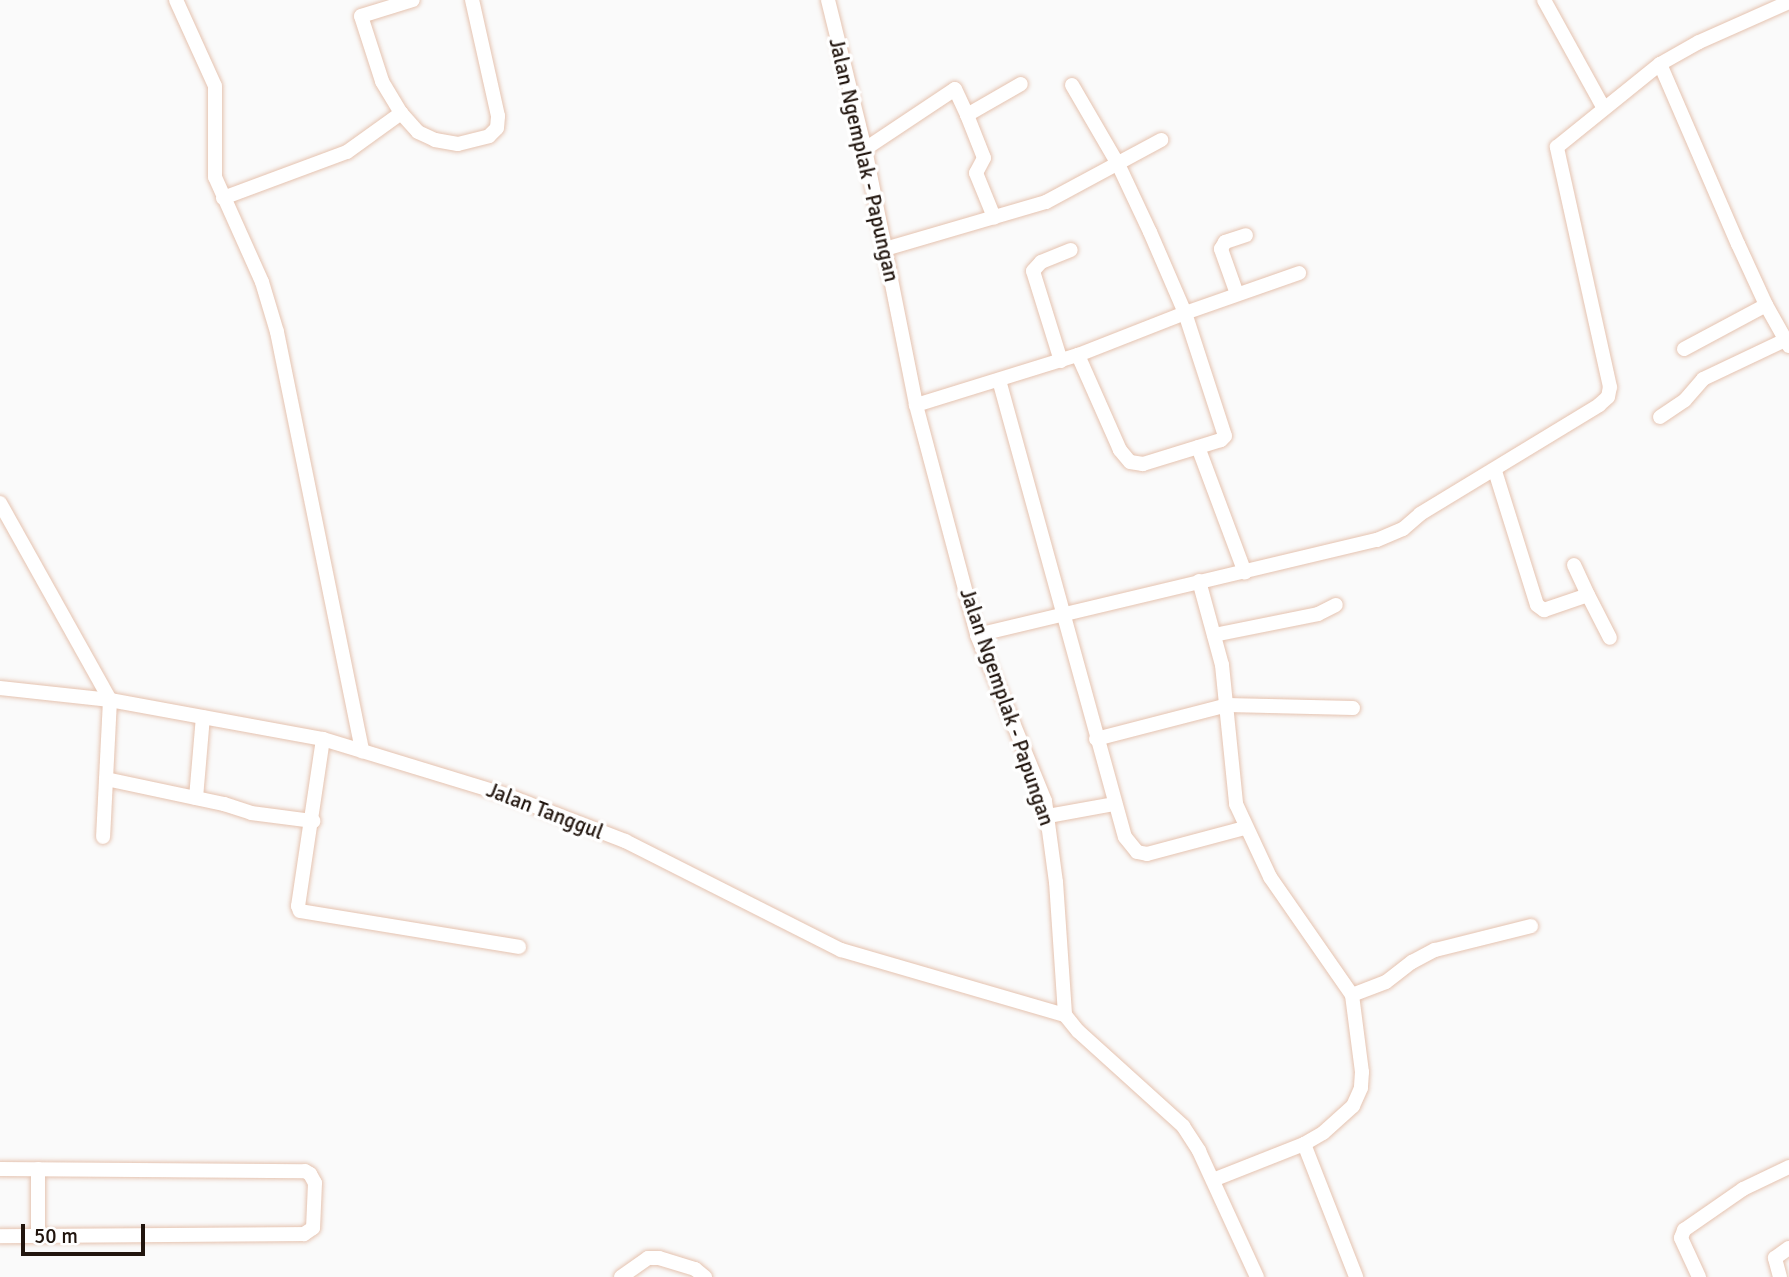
<!DOCTYPE html>
<style>
body{margin:0}
#map{position:relative;width:1789px;height:1277px;overflow:hidden;background:#fafafa;font-family:Signika,sans-serif}
div>[style]{position:absolute}
.roads{filter:drop-shadow(0 0 2px #e5c3b0) drop-shadow(0 0 2px #e5c3b0)}
.street>*{height:14px;margin:-7px;padding:0 7px;transform-origin:7px;border-radius:7px;background:#fff}
span{translate:-50% -50%;white-space:nowrap;text-align:center;line-height:1.15;-webkit-text-stroke:7px #fff;paint-order:stroke}
.street-label{font-size:21px;color:#21150e}
.scale{position:absolute;left:21px;top:1224px;width:124px;height:32px;box-sizing:border-box;border:4px solid #21150e;border-top:0;padding-left:9px;font-size:21px;line-height:24px;white-space:nowrap;color:#21150e;-webkit-text-stroke:5px #fff;paint-order:stroke}
</style>
<div id="map">
<div class="roads">
<div class="street">
<i style="left:176px;top:0;width:94px;rotate:65.6deg"></i>
<i style="left:215px;top:86px;width:91px;rotate:90deg"></i>
<i style="left:215px;top:177px;width:115px;rotate:65.9deg"></i>
<i style="left:262px;top:282px;width:52px;rotate:73.3deg"></i>
<i style="left:277px;top:332px;width:428px;rotate:78.5deg"></i>
<i style="left:828px;top:0;width:154px;rotate:76.1deg"></i>
<i style="left:865px;top:149px;width:261px;rotate:78.7deg"></i>
<i style="left:916px;top:405px;width:238px;rotate:75.1deg"></i>
<i style="left:977px;top:635px;width:179px;rotate:67.7deg"></i>
<i style="left:1045px;top:801px;width:82px;rotate:82.3deg"></i>
<i style="left:1056px;top:882px;width:133px;rotate:86.1deg"></i>
<i style="left:1065px;top:1015px;width:21px;rotate:51deg"></i>
<i style="left:1078px;top:1031px;width:142px;rotate:42.1deg"></i>
<i style="left:1183px;top:1126px;width:30px;rotate:57deg"></i>
<i style="left:1199px;top:1151px;width:139px;rotate:65.3deg"></i>
<i style="left:1544px;top:0;width:122px;rotate:61.1deg"></i>
<i style="left:1660px;top:64px;width:196px;rotate:66.6deg"></i>
<i style="left:1738px;top:244px;width:67px;rotate:65.3deg"></i>
<i style="left:1766px;top:305px;width:47px;rotate:60.7deg"></i>
<i style="left:1072px;top:85px;width:91px;rotate:59.8deg"></i>
<i style="left:1118px;top:164px;width:75px;rotate:64.8deg"></i>
<i style="left:1150px;top:232px;width:88px;rotate:66.6deg"></i>
<i style="left:1185px;top:313px;width:129px;rotate:72deg"></i>
<i style="left:1225px;top:436px;width:6px;rotate:135deg"></i>
<i style="left:1221px;top:440px;width:82px;rotate:162.9deg"></i>
<i style="left:1143px;top:464px;width:13px;rotate:-171deg"></i>
<i style="left:1130px;top:462px;width:16px;rotate:-130deg"></i>
<i style="left:1120px;top:450px;width:104px;rotate:-113.9deg"></i>
<i style="left:401px;top:113px;width:37px;rotate:-121deg"></i>
<i style="left:382px;top:81px;width:68px;rotate:-107.9deg"></i>
<i style="left:361px;top:16px;width:54px;rotate:-17.1deg"></i>
<i style="left:967px;top:115px;width:46px;rotate:68.4deg"></i>
<i style="left:984px;top:158px;width:17px;rotate:118deg"></i>
<i style="left:976px;top:173px;width:48px;rotate:67.8deg"></i>
<i style="left:865px;top:149px;width:108px;rotate:-33.7deg"></i>
<i style="left:955px;top:89px;width:29px;rotate:65deg"></i>
<i style="left:967px;top:115px;width:62px;rotate:-29.9deg"></i>
<i style="left:223px;top:198px;width:132px;rotate:-20.4deg"></i>
<i style="left:347px;top:152px;width:67px;rotate:-35.8deg"></i>
<i style="left:401px;top:113px;width:25px;rotate:48deg"></i>
<i style="left:418px;top:132px;width:19px;rotate:25deg"></i>
<i style="left:435px;top:140px;width:23px;rotate:10deg"></i>
<i style="left:458px;top:144px;width:32px;rotate:-14deg"></i>
<i style="left:489px;top:136px;width:11px;rotate:-45deg"></i>
<i style="left:497px;top:128px;width:12px;rotate:-85deg"></i>
<i style="left:498px;top:116px;width:119px;rotate:-102.6deg"></i>
<i style="left:885px;top:249px;width:168px;rotate:-16.3deg"></i>
<i style="left:1046px;top:202px;width:131px;rotate:-28.3deg"></i>
<i style="left:1237px;top:294px;width:48px;rotate:-109.6deg"></i>
<i style="left:1221px;top:249px;width:8px;rotate:-60deg"></i>
<i style="left:1225px;top:242px;width:22px;rotate:-18deg"></i>
<i style="left:1684px;top:349px;width:93px;rotate:-28.2deg"></i>
<i style="left:1061px;top:361px;width:94px;rotate:-107.3deg"></i>
<i style="left:1033px;top:271px;width:12px;rotate:-48deg"></i>
<i style="left:1041px;top:262px;width:32px;rotate:-22deg"></i>
<i style="left:999px;top:380px;width:474px;rotate:74.6deg"></i>
<i style="left:1125px;top:837px;width:19px;rotate:51deg"></i>
<i style="left:1137px;top:852px;width:10px;rotate:11deg"></i>
<i style="left:1147px;top:854px;width:101px;rotate:-14.9deg"></i>
<i style="left:916px;top:405px;width:170px;rotate:-17.2deg"></i>
<i style="left:1078px;top:355px;width:115px;rotate:-21.4deg"></i>
<i style="left:1185px;top:313px;width:121px;rotate:-19.3deg"></i>
<i style="left:1660px;top:417px;width:30px;rotate:-34deg"></i>
<i style="left:1685px;top:400px;width:28px;rotate:-49deg"></i>
<i style="left:1703px;top:379px;width:91px;rotate:-25.4deg"></i>
<i style="left:1198px;top:447px;width:134px;rotate:69.5deg"></i>
<i style="left:1495px;top:471px;width:140px;rotate:72.6deg"></i>
<i style="left:1537px;top:605px;width:9px;rotate:36deg"></i>
<i style="left:1544px;top:610px;width:46px;rotate:-18.8deg"></i>
<i style="left:1588px;top:595px;width:48px;rotate:62.9deg"></i>
<i style="left:0;top:503px;width:226px;rotate:60.8deg"></i>
<i style="left:110px;top:700px;width:137px;rotate:92.9deg"></i>
<i style="left:1574px;top:565px;width:33px;rotate:65deg"></i>
<i style="left:1199px;top:581px;width:87px;rotate:74.7deg"></i>
<i style="left:1222px;top:665px;width:140px;rotate:84.2deg"></i>
<i style="left:1236px;top:804px;width:81px;rotate:65deg"></i>
<i style="left:1270px;top:877px;width:144px;rotate:55.2deg"></i>
<i style="left:1352px;top:995px;width:78px;rotate:82.6deg"></i>
<i style="left:1362px;top:1072px;width:16px;rotate:94deg"></i>
<i style="left:1361px;top:1088px;width:20px;rotate:114deg"></i>
<i style="left:1353px;top:1106px;width:40px;rotate:138deg"></i>
<i style="left:1323px;top:1133px;width:22px;rotate:150deg"></i>
<i style="left:1304px;top:1144px;width:98px;rotate:158.4deg"></i>
<i style="left:977px;top:635px;width:411px;rotate:-13.4deg"></i>
<i style="left:1377px;top:540px;width:28px;rotate:-23deg"></i>
<i style="left:1403px;top:529px;width:23px;rotate:-41deg"></i>
<i style="left:1420px;top:514px;width:210px;rotate:-31.3deg"></i>
<i style="left:1599px;top:405px;width:12px;rotate:-42deg"></i>
<i style="left:1608px;top:397px;width:10px;rotate:-79deg"></i>
<i style="left:1610px;top:387px;width:246px;rotate:-102.5deg"></i>
<i style="left:1557px;top:147px;width:132px;rotate:-38.9deg"></i>
<i style="left:1660px;top:64px;width:45px;rotate:-29.4deg"></i>
<i style="left:1699px;top:42px;width:98px;rotate:-24deg"></i>
<i style="left:1214px;top:635px;width:106px;rotate:-11.4deg"></i>
<i style="left:1318px;top:614px;width:20px;rotate:-27deg"></i>
<i style="left:0;top:688px;width:111px;rotate:6.2deg"></i>
<i style="left:110px;top:700px;width:217px;rotate:10.4deg"></i>
<i style="left:323px;top:739px;width:191px;rotate:17deg"></i>
<i style="left:506px;top:795px;width:128px;rotate:21.1deg"></i>
<i style="left:625px;top:841px;width:242px;rotate:26.8deg"></i>
<i style="left:841px;top:950px;width:233px;rotate:16.2deg"></i>
<i style="left:323px;top:739px;width:169px;rotate:98.5deg"></i>
<i style="left:298px;top:906px;width:5px;rotate:68deg"></i>
<i style="left:300px;top:911px;width:222px;rotate:9.3deg"></i>
<i style="left:1096px;top:739px;width:135px;rotate:-14.5deg"></i>
<i style="left:1227px;top:705px;width:126px;rotate:1.4deg"></i>
<i style="left:106px;top:779px;width:121px;rotate:12deg"></i>
<i style="left:224px;top:804px;width:28px;rotate:18deg"></i>
<i style="left:251px;top:813px;width:63px;rotate:7.4deg"></i>
<i style="left:196px;top:798px;width:81px;rotate:-85.1deg"></i>
<i style="left:1048px;top:816px;width:68px;rotate:-10.2deg"></i>
<i style="left:1352px;top:995px;width:36px;rotate:-21deg"></i>
<i style="left:1386px;top:982px;width:33px;rotate:-38deg"></i>
<i style="left:1412px;top:962px;width:26px;rotate:-28deg"></i>
<i style="left:1435px;top:950px;width:99px;rotate:-14deg"></i>
<i style="left:1304px;top:1144px;width:143px;rotate:68.6deg"></i>
<i style="left:0;top:1169px;width:305px;rotate:0.4deg"></i>
<i style="left:305px;top:1171px;width:6px;rotate:31deg"></i>
<i style="left:310px;top:1174px;width:10px;rotate:61deg"></i>
<i style="left:315px;top:1183px;width:45px;rotate:92.5deg"></i>
<i style="left:313px;top:1228px;width:11px;rotate:146deg"></i>
<i style="left:304px;top:1234px;width:304px;rotate:179.6deg"></i>
<i style="left:38px;top:1235px;width:66px;rotate:-90deg"></i>
<i style="left:621px;top:1277px;width:33px;rotate:-35deg"></i>
<i style="left:648px;top:1258px;width:11px"></i>
<i style="left:659px;top:1258px;width:38px;rotate:17deg"></i>
<i style="left:695px;top:1269px;width:13px;rotate:39deg"></i>
<i style="left:1699px;top:1277px;width:43px;rotate:-114.8deg"></i>
<i style="left:1681px;top:1238px;width:9px;rotate:-69deg"></i>
<i style="left:1684px;top:1230px;width:72px;rotate:-34.8deg"></i>
<i style="left:1743px;top:1189px;width:51px;rotate:-25.6deg"></i>
<i style="left:1780px;top:1277px;width:20px;rotate:-105deg"></i>
<i style="left:1775px;top:1258px;width:17px;rotate:-36deg"></i>
</div>
</div>
<div class="street-label">
<span style="left:864px;top:160px;rotate:77deg">Jalan Ngemplak - Papungan</span>
<span style="left:1007px;top:707px;rotate:71deg">Jalan Ngemplak - Papungan</span>
<span style="left:545px;top:811px;rotate:21deg">Jalan Tanggul</span>
</div>
<div class="scale">50 m</div>
</div>
